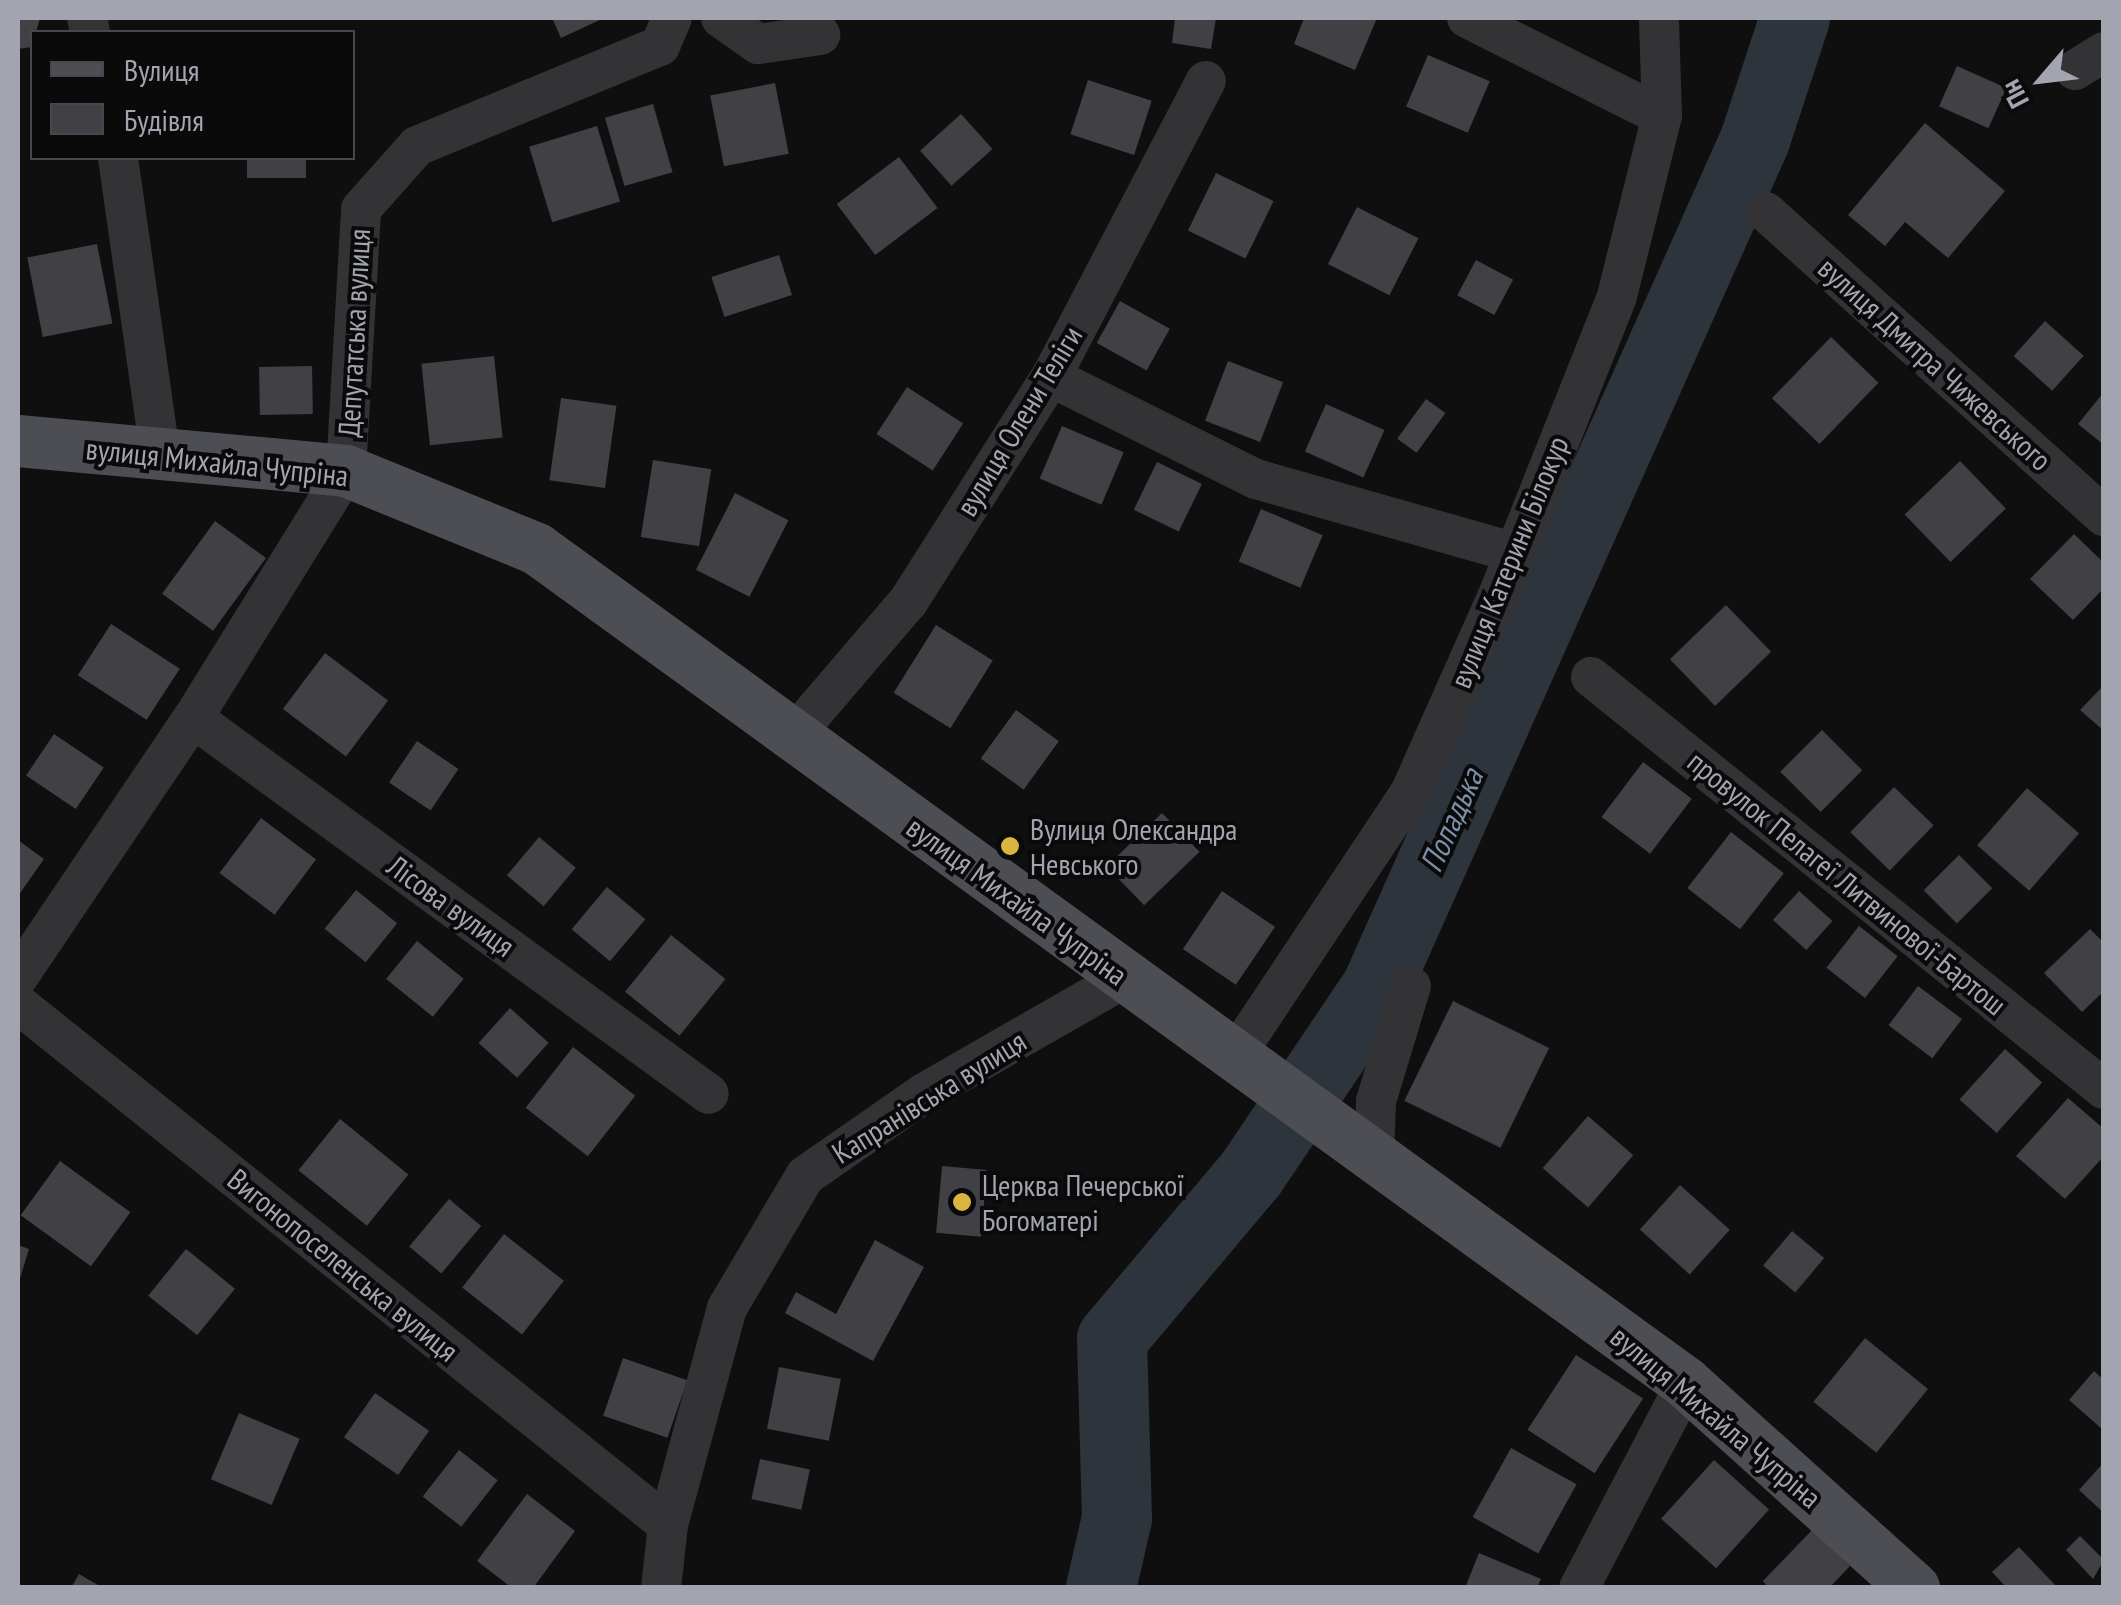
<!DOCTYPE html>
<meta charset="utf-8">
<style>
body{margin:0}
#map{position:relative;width:2121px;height:1605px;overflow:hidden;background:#0f0f10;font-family:"PT Sans Narrow",sans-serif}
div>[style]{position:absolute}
.river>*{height:70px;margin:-35px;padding:0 35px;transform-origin:35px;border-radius:35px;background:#2e343b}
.building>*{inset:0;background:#414145;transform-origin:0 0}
.minor>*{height:40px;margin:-20px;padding:0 20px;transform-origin:20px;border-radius:20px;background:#333336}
.major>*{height:52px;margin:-26px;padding:0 26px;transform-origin:26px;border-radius:26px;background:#4d4e53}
.dots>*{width:28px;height:28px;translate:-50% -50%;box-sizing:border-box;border:5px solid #0a0a0b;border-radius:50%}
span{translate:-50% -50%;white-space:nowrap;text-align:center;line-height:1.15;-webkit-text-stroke:8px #0a0a0b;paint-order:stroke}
.street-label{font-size:30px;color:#a2a5af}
.poi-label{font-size:30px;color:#a2a5af}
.left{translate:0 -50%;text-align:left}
.water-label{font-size:32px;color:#7c8fa7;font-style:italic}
.frame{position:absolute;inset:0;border:20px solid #a2a5af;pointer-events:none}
.legend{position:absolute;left:30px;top:30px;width:325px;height:130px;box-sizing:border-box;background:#0a0a0b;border:2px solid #47484d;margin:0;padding:12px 18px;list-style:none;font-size:30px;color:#a2a5af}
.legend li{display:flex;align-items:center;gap:20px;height:50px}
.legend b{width:50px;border:2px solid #47484d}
.north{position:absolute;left:1991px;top:30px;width:100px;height:100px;-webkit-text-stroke:8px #0a0a0b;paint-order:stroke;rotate:242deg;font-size:28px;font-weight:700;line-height:40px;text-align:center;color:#a2a5af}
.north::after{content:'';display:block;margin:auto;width:35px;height:45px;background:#a2a5af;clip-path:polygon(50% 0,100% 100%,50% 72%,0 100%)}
</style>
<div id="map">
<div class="river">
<i style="left:1101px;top:1588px;width:72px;rotate:-77.1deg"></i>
<i style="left:1117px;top:1518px;width:179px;rotate:-91.6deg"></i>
<i style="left:1112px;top:1339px;width:216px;rotate:-49.9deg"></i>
<i style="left:1251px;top:1174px;width:223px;rotate:-56deg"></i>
<i style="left:1376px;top:989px;width:930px;rotate:-65.94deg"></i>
<i style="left:1755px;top:140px;width:128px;rotate:-71.8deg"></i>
</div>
<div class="building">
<i style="clip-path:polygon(18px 18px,40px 18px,32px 47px,18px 49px)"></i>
<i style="clip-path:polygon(552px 18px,604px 18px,561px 38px)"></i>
<i style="clip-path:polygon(1175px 18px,1216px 18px,1211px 49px,1172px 43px)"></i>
<i style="clip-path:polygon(1304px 18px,1377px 18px,1355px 70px,1294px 44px)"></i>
<i style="left:1428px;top:55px;width:67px;height:56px;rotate:23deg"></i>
<i style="left:1957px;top:66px;width:54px;height:44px;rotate:24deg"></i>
<i style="left:1088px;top:80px;width:67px;height:57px;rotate:18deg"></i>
<i style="left:775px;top:83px;width:72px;height:66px;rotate:79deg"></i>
<i style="left:653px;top:104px;width:71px;height:50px;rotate:74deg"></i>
<i style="left:961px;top:114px;width:47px;height:55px;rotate:48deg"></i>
<i style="clip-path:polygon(1925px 123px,2005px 191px,1948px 258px,1905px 222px,1885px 246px,1848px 215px)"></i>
<i style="left:597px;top:126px;width:79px;height:71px;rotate:73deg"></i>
<i style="left:899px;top:157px;width:64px;height:78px;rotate:53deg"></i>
<i style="left:247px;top:158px;width:59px;height:20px"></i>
<i style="left:1216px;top:173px;width:64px;height:64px;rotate:26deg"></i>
<i style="left:1357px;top:207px;width:69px;height:64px;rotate:27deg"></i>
<i style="left:97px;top:244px;width:81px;height:71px;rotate:79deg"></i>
<i style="left:779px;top:255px;width:42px;height:71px;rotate:72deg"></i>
<i style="left:1476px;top:260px;width:42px;height:40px;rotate:28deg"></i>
<i style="left:1120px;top:301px;width:57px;height:48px;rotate:29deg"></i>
<i style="left:2045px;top:321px;width:52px;height:47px;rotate:42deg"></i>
<i style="left:1831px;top:337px;width:66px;height:85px;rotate:44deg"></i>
<i style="left:494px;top:356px;width:82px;height:73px;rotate:84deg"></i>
<i style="left:1228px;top:361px;width:59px;height:64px;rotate:21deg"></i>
<i style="left:312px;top:366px;width:48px;height:53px;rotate:89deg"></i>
<i style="left:907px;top:387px;width:67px;height:56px;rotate:33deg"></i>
<i style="clip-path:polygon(2104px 392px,2104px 445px,2078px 424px)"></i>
<i style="left:561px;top:398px;width:56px;height:83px;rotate:8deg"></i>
<i style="left:1426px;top:399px;width:24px;height:49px;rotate:36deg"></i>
<i style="left:1326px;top:404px;width:64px;height:52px;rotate:24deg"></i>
<i style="left:1062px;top:426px;width:67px;height:57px;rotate:23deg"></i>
<i style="left:653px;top:460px;width:59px;height:78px;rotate:9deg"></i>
<i style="left:1960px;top:461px;width:66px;height:77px;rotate:46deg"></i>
<i style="left:1157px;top:462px;width:50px;height:53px;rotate:26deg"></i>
<i style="left:735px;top:493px;width:60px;height:86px;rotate:27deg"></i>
<i style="left:1261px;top:509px;width:67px;height:57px;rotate:23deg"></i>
<i style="left:215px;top:521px;width:63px;height:90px;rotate:36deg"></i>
<i style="clip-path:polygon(2074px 534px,2104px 563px,2104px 588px,2073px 620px,2030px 579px)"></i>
<i style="left:1726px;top:605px;width:65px;height:78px;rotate:46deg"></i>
<i style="left:111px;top:624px;width:82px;height:61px;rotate:33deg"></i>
<i style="left:936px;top:625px;width:67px;height:80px;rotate:32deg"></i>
<i style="left:325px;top:653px;width:79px;height:70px;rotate:37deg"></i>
<i style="clip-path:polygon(2104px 685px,2104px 731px,2080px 710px)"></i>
<i style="left:1016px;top:710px;width:53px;height:60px;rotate:36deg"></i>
<i style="left:1822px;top:730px;width:57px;height:59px;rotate:45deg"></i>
<i style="left:54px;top:734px;width:60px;height:50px;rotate:34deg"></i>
<i style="left:417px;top:741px;width:50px;height:50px;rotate:34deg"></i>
<i style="left:1643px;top:762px;width:61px;height:69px;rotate:37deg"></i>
<i style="left:1894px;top:787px;width:55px;height:63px;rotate:44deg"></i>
<i style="left:2027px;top:788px;width:69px;height:76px;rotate:41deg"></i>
<i style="left:1162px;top:813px;width:54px;height:77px;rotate:46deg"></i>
<i style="left:261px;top:818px;width:69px;height:69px;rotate:37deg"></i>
<i style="left:1731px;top:832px;width:67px;height:71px;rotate:38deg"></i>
<i style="left:539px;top:837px;width:48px;height:50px;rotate:40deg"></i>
<i style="clip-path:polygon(18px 840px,44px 859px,18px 896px)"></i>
<i style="left:1959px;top:855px;width:47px;height:50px;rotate:45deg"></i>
<i style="left:607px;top:887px;width:50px;height:55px;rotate:40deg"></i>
<i style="left:356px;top:890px;width:53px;height:50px;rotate:39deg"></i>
<i style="left:1222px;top:891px;width:64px;height:70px;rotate:34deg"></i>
<i style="left:1799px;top:891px;width:45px;height:39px;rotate:42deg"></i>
<i style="left:1859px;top:926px;width:49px;height:53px;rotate:38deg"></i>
<i style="clip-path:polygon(2090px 929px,2104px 943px,2104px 991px,2082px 1012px,2044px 973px)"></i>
<i style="left:671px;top:935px;width:70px;height:73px;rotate:39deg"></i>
<i style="left:417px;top:941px;width:60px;height:49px;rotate:39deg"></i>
<i style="left:1918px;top:986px;width:55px;height:49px;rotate:37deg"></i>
<i style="left:1453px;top:1001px;width:107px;height:111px;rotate:26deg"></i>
<i style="left:510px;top:1008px;width:52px;height:47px;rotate:42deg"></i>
<i style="left:573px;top:1047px;width:79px;height:77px;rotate:38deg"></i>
<i style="left:2005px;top:1049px;width:50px;height:68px;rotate:42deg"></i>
<i style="clip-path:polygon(2068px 1098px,2104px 1129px,2104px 1156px,2065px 1199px,2016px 1156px)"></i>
<i style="left:1588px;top:1116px;width:60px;height:69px;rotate:41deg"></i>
<i style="left:340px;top:1119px;width:88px;height:66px;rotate:39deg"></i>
<i style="left:60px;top:1161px;width:87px;height:67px;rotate:36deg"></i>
<i style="left:942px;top:1166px;width:45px;height:67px;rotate:5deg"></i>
<i style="left:1680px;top:1185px;width:67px;height:60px;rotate:42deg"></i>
<i style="left:449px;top:1199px;width:42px;height:62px;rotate:40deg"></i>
<i style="left:1792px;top:1231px;width:42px;height:45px;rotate:40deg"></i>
<i style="left:504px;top:1234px;width:76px;height:68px;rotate:38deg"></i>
<i style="clip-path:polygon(875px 1240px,924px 1267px,873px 1361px,785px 1313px,796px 1292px,836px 1314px)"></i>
<i style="clip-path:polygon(18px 1245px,29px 1249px,18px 1285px)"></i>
<i style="left:186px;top:1249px;width:63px;height:60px;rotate:39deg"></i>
<i style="left:1865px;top:1338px;width:81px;height:82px;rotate:39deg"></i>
<i style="left:1576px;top:1355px;width:80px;height:89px;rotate:33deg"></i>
<i style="left:623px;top:1358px;width:68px;height:61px;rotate:19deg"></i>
<i style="left:779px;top:1367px;width:63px;height:63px;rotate:11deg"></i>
<i style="clip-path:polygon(2094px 1371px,2104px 1380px,2102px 1429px,2069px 1400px)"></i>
<i style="left:375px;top:1393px;width:66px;height:54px;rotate:35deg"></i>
<i style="left:239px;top:1413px;width:66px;height:72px;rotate:23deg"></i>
<i style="left:1511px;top:1448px;width:75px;height:79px;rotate:29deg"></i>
<i style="left:459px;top:1450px;width:49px;height:59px;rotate:38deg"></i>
<i style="left:760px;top:1459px;width:51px;height:41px;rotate:12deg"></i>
<i style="left:1714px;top:1460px;width:74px;height:79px;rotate:42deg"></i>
<i style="clip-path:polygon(2104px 1462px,2104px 1513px,2079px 1490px)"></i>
<i style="clip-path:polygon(527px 1494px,575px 1531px,533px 1588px,512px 1588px,477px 1561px)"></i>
<i style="clip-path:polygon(1813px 1529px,1850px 1566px,1829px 1588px,1769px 1588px,1763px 1581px)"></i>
<i style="clip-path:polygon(2080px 1536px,2104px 1560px,2093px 1579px,2066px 1550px)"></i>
<i style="clip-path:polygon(2019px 1547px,2058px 1588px,2007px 1588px,1992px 1572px)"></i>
<i style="clip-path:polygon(1479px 1553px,1541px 1579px,1537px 1588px,1465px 1588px)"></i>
<i style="clip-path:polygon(79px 1574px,103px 1588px,71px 1588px)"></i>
</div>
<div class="minor">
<i style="left:87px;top:18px;width:14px;rotate:78deg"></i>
<i style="left:721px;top:18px;width:45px;rotate:35.1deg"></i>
<i style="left:758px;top:44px;width:63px;rotate:-8.3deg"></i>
<i style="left:1467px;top:18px;width:218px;rotate:26.7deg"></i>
<i style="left:2075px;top:70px;width:34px;rotate:-32deg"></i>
<i style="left:118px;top:158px;width:298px;rotate:81.9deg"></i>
<i style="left:1766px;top:212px;width:455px;rotate:42deg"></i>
<i style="left:1051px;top:377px;width:229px;rotate:26.5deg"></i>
<i style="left:1256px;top:479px;width:269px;rotate:15.9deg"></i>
<i style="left:1591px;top:677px;width:658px;rotate:38.77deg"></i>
<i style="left:193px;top:718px;width:638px;rotate:36.08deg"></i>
<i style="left:793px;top:736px;width:177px;rotate:-49.4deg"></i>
<i style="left:908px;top:602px;width:267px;rotate:-57.6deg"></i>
<i style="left:1051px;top:377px;width:334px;rotate:-62.4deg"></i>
<i style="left:18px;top:977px;width:313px;rotate:-56deg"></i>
<i style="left:193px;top:718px;width:291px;rotate:-58.2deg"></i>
<i style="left:346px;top:471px;width:262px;rotate:-86.7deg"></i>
<i style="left:361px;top:209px;width:84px;rotate:-48.4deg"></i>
<i style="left:417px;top:146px;width:263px;rotate:-22.4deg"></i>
<i style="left:660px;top:46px;width:30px;rotate:-67deg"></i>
<i style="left:18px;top:1004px;width:833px;rotate:38.71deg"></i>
<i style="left:1233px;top:1059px;width:320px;rotate:-56.4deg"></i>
<i style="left:1410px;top:793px;width:214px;rotate:-66deg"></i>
<i style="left:1497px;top:598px;width:325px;rotate:-68.3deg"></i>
<i style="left:1617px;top:296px;width:186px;rotate:-76deg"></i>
<i style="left:1662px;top:116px;width:98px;rotate:-91.8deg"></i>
<i style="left:1374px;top:1154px;width:53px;rotate:-87.8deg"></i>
<i style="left:1376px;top:1101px;width:120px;rotate:-73.1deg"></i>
<i style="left:661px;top:1588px;width:63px;rotate:-83.7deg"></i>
<i style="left:668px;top:1525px;width:225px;rotate:-74.8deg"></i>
<i style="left:727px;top:1308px;width:153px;rotate:-59.4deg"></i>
<i style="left:805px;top:1176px;width:145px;rotate:-34.9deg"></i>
<i style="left:924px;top:1093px;width:229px;rotate:-29.8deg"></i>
<i style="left:1579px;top:1588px;width:231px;rotate:-62.4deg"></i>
</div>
<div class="major">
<i style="left:18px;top:441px;width:329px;rotate:5.2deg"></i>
<i style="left:346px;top:471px;width:206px;rotate:22.2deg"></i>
<i style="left:537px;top:549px;width:1420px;rotate:35.97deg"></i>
<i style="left:1686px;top:1383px;width:307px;rotate:42deg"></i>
</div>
<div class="dots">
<i style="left:1010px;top:846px;background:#d8b53f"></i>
<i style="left:962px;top:1202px;background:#d8b53f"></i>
</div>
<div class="street-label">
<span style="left:354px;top:333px;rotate:-87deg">Депутатська вулиця</span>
<span style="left:1935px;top:364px;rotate:42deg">вулиця Дмитра Чижевського</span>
<span style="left:1019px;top:421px;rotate:-59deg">вулиця Олени Теліги</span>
<span style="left:217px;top:462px;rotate:6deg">вулиця Михайла Чупріна</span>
<span style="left:1509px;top:562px;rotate:-68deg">вулиця Катерини Білокур</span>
<span style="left:1847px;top:883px;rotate:39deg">провулок Пелагеї Литвинової-Бартош</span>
<span style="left:1017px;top:901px;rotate:36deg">вулиця Михайла Чупріна</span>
<span style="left:451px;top:906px;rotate:36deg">Лісова вулиця</span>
<span style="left:929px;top:1097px;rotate:-32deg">Капранівська вулиця</span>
<span style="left:343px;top:1265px;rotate:39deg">Вигонопоселенська вулиця</span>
<span style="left:1716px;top:1417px;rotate:40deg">вулиця Михайла Чупріна</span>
</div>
<div class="poi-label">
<span class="left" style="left:1030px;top:846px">Вулиця Олександра<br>Невського</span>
<span class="left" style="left:982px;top:1202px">Церква Печерської<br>Богоматері</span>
</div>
<div class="water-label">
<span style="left:1451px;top:820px;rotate:-66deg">Попадька</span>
</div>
<div class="frame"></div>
<ul class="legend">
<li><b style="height:12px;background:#4d4e53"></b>Вулиця</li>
<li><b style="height:28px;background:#414145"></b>Будівля</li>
</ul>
<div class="north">Пн</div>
</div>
